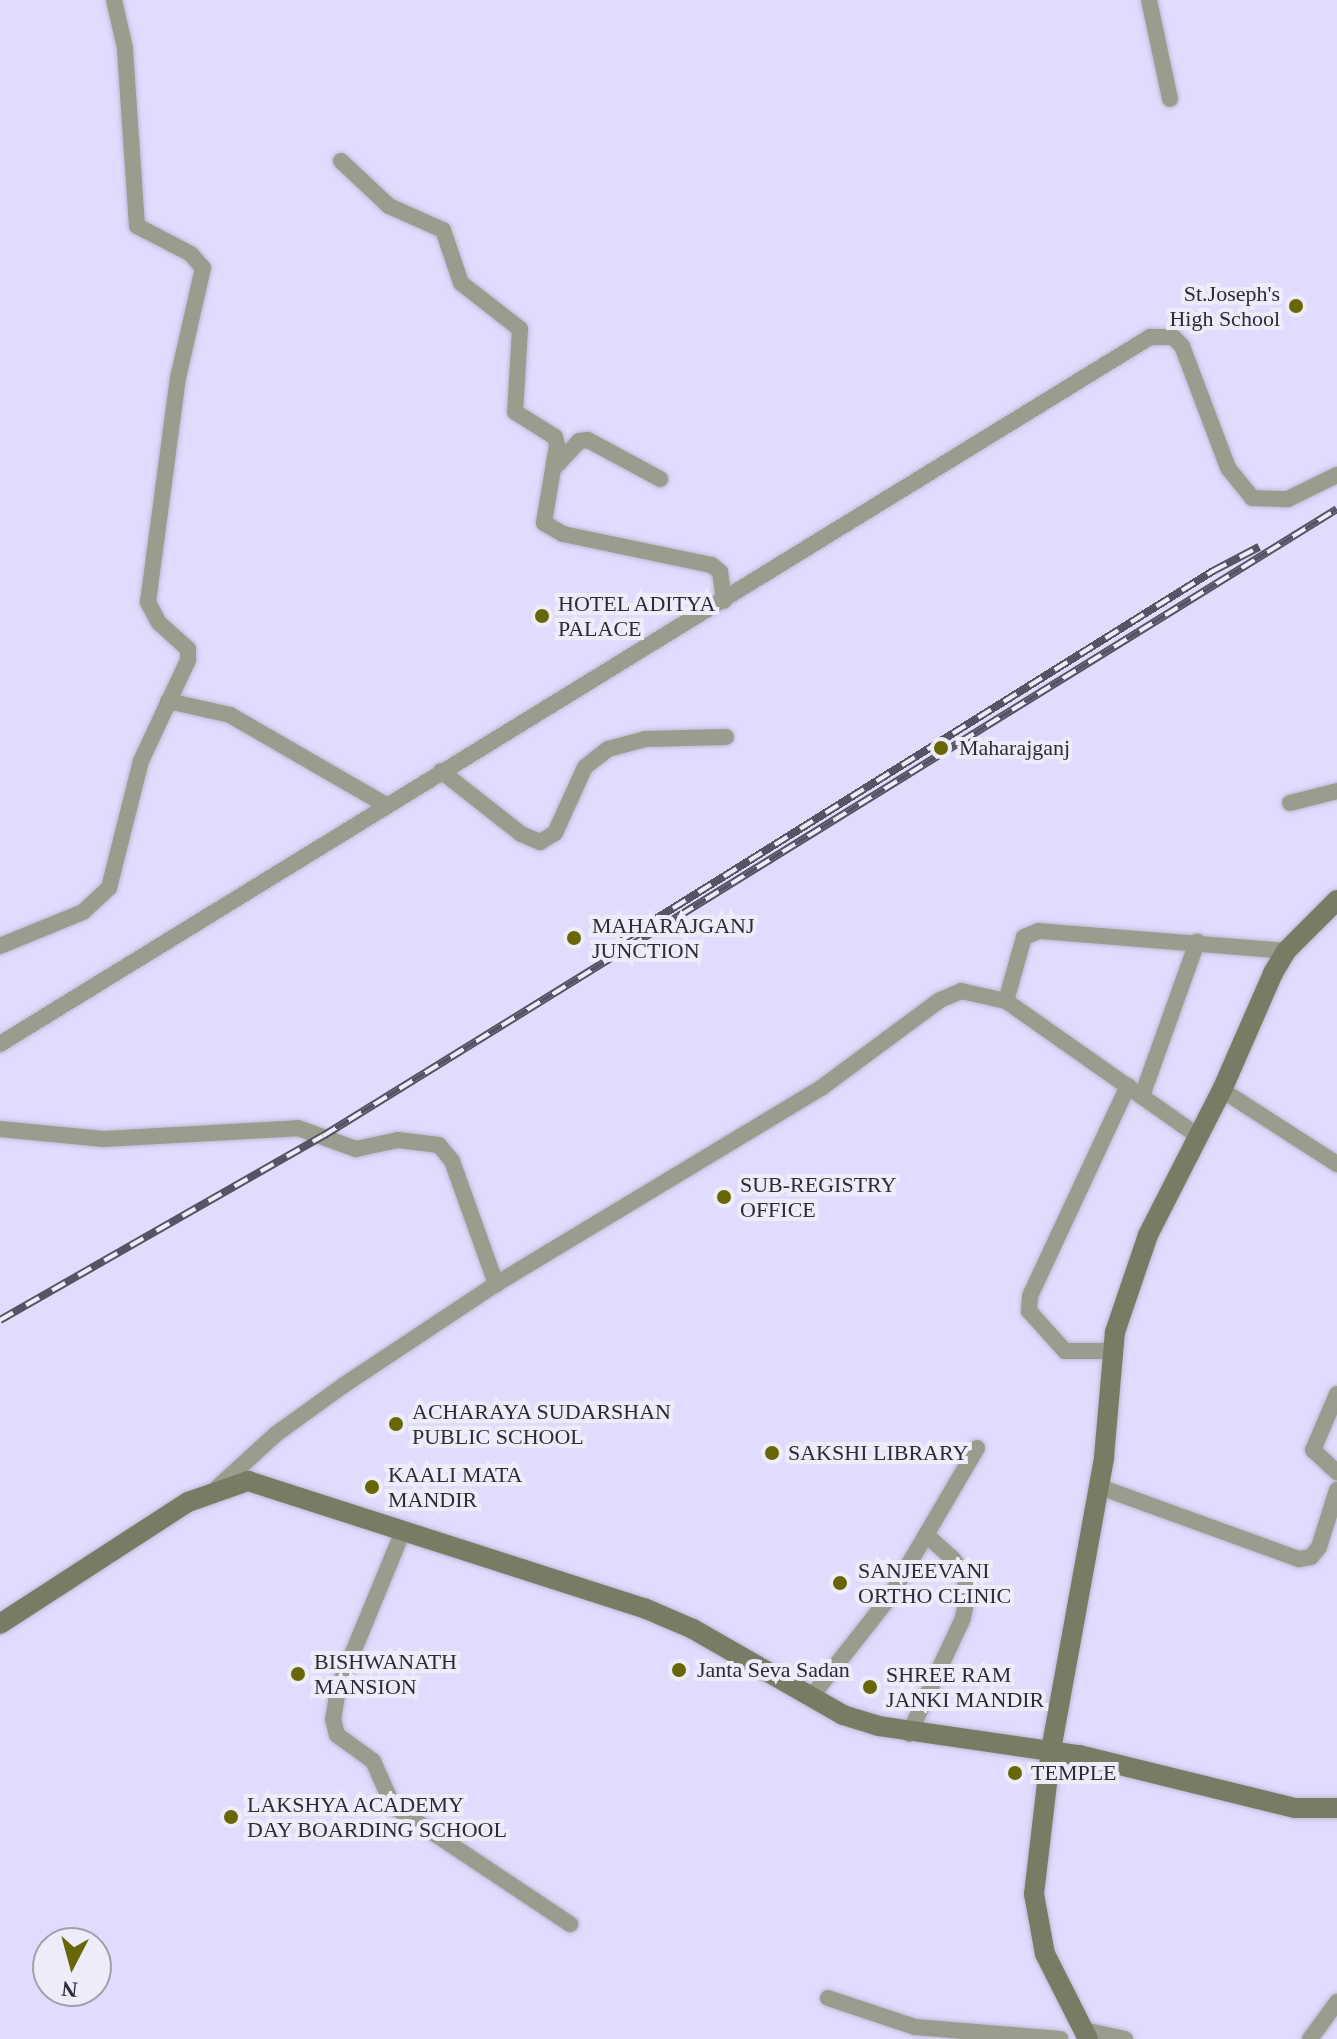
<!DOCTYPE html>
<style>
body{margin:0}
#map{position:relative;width:1337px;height:2039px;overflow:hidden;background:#e1dcfe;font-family:Georgia,serif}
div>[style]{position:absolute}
.roads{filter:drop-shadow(0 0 2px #bdb9d6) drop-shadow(0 0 2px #bdb9d6)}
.street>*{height:16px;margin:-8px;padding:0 8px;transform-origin:8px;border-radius:8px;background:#9b9c8d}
.secondary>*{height:20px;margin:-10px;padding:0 10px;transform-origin:10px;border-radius:10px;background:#797b65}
.rail>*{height:8px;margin-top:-4px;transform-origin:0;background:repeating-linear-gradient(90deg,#eeecfa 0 15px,#565365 0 30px);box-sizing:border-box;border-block:2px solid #565365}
.dots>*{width:22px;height:22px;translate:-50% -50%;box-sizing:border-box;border:4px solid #eeecfa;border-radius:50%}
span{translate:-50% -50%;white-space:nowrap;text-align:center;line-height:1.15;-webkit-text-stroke:8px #eeecfa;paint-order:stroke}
.poi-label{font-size:22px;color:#2d2b38}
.right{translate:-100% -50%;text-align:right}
.left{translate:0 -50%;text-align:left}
.north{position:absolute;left:32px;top:1927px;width:80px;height:80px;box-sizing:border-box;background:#eeecfa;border:2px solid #a19fac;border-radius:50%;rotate:186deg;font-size:22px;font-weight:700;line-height:32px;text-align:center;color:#2d2b38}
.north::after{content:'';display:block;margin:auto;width:28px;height:36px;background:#676805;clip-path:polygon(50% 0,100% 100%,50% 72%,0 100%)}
</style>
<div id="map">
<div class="roads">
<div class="street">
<i style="left:1149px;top:0;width:101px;rotate:78deg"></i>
<i style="left:341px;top:161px;width:66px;rotate:43.2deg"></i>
<i style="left:389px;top:206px;width:59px;rotate:24deg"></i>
<i style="left:443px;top:230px;width:56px;rotate:71.2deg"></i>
<i style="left:461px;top:283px;width:75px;rotate:37.9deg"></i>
<i style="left:520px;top:329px;width:83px;rotate:93.4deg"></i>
<i style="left:515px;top:412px;width:47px;rotate:32deg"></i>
<i style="left:555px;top:437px;width:8px;rotate:76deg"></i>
<i style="left:557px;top:445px;width:79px;rotate:99.5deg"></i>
<i style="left:544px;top:523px;width:22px;rotate:30deg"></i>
<i style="left:563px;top:534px;width:152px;rotate:11.8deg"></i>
<i style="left:712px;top:565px;width:11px;rotate:41deg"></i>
<i style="left:720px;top:572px;width:29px;rotate:82deg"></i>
<i style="left:556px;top:466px;width:34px;rotate:-47deg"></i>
<i style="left:579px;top:441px;width:9px;rotate:-6deg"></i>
<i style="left:588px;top:440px;width:82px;rotate:28.4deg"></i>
<i style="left:168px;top:701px;width:64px;rotate:12.7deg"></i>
<i style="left:230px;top:715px;width:178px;rotate:30deg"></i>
<i style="left:441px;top:771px;width:102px;rotate:38.2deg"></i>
<i style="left:521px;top:834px;width:21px;rotate:23deg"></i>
<i style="left:540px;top:842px;width:17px;rotate:-31deg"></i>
<i style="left:555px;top:833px;width:72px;rotate:-65.6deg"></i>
<i style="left:585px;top:767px;width:29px;rotate:-38deg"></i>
<i style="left:608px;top:749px;width:38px;rotate:-15deg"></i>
<i style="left:645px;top:739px;width:81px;rotate:-1.4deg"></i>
<i style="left:1290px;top:803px;width:49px;rotate:-14.3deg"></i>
<i style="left:0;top:946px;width:90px;rotate:-22.3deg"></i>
<i style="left:83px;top:912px;width:35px;rotate:-43deg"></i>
<i style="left:109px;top:888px;width:131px;rotate:-75.9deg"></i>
<i style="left:141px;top:761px;width:111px;rotate:-65deg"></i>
<i style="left:188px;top:660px;width:11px;rotate:-90deg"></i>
<i style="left:188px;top:649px;width:39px;rotate:-138deg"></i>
<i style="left:159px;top:623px;width:24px;rotate:-118deg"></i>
<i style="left:148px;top:602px;width:226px;rotate:-82.4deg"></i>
<i style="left:178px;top:378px;width:113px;rotate:-77.2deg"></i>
<i style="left:203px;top:268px;width:18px;rotate:-131deg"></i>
<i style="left:191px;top:254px;width:61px;rotate:-152.6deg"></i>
<i style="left:137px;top:226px;width:178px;rotate:-93.9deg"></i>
<i style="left:125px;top:48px;width:49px;rotate:-102.9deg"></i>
<i style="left:1006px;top:1001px;width:66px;rotate:-74.3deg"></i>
<i style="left:1024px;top:937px;width:16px;rotate:-22deg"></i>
<i style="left:1039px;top:931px;width:248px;rotate:4.6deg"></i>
<i style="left:0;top:1044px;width:1350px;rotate:-31.58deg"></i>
<i style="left:1150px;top:337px;width:23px"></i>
<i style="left:1173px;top:337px;width:13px;rotate:45deg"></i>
<i style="left:1182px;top:346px;width:130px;rotate:69.3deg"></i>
<i style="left:1228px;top:468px;width:38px;rotate:51deg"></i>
<i style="left:1252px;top:498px;width:36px;rotate:2deg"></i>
<i style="left:1288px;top:499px;width:55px;rotate:-26.1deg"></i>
<i style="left:1222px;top:1090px;width:137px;rotate:32.8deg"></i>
<i style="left:1142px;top:1096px;width:164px;rotate:-70.3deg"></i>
<i style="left:0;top:1129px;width:104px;rotate:5.5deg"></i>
<i style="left:104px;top:1139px;width:194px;rotate:-3.2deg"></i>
<i style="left:298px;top:1128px;width:62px;rotate:19.9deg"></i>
<i style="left:356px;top:1149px;width:43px;rotate:-12.1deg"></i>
<i style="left:398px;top:1140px;width:41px;rotate:7deg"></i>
<i style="left:439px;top:1145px;width:21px;rotate:51deg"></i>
<i style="left:452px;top:1161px;width:131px;rotate:70.3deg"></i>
<i style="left:1113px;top:1351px;width:48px;rotate:180deg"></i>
<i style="left:1065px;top:1351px;width:54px;rotate:-132deg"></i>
<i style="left:1029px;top:1311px;width:15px;rotate:-86deg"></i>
<i style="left:1030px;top:1296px;width:232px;rotate:-65deg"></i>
<i style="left:1337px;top:1394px;width:61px;rotate:113.2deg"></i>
<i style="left:1313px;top:1450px;width:33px;rotate:43deg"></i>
<i style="left:218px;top:1487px;width:79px;rotate:-42.4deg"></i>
<i style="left:276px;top:1434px;width:84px;rotate:-35.8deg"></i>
<i style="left:344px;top:1385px;width:182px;rotate:-33.6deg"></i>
<i style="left:496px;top:1284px;width:380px;rotate:-31.1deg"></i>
<i style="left:821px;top:1088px;width:148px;rotate:-36.5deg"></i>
<i style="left:940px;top:1000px;width:23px;rotate:-23deg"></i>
<i style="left:961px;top:991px;width:46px;rotate:12.5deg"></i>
<i style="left:1006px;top:1001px;width:235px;rotate:35.1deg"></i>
<i style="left:1100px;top:1487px;width:212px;rotate:19.9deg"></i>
<i style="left:1299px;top:1559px;width:12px;rotate:-9deg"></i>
<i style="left:1311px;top:1557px;width:13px;rotate:-51deg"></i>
<i style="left:1319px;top:1547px;width:60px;rotate:-72.5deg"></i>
<i style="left:403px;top:1531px;width:171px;rotate:112.4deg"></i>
<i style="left:338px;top:1689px;width:30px;rotate:99deg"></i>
<i style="left:333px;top:1719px;width:16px;rotate:76deg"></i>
<i style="left:337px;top:1735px;width:44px;rotate:35.8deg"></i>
<i style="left:373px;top:1761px;width:49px;rotate:66deg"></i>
<i style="left:393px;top:1806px;width:213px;rotate:33.7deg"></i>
<i style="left:811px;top:1697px;width:126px;rotate:-51.8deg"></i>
<i style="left:889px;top:1598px;width:174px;rotate:-59.6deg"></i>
<i style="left:909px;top:1734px;width:128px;rotate:-65deg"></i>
<i style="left:963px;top:1618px;width:21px;rotate:-79deg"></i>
<i style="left:967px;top:1597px;width:19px;rotate:-96deg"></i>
<i style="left:965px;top:1578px;width:22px;rotate:-122deg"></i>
<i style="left:953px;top:1559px;width:36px;rotate:-138deg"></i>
<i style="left:828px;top:1998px;width:92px;rotate:18.4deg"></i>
<i style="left:915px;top:2027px;width:146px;rotate:4.7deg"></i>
<i style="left:1084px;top:2030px;width:42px;rotate:12.4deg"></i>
<i style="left:1310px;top:2039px;width:46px;rotate:-53.9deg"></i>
</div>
<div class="secondary">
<i style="left:0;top:1624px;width:224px;rotate:-33deg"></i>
<i style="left:188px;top:1502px;width:64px;rotate:-19.3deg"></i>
<i style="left:248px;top:1481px;width:416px;rotate:17.8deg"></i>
<i style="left:644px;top:1608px;width:53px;rotate:23.2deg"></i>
<i style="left:693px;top:1629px;width:173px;rotate:29.8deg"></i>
<i style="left:843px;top:1715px;width:38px;rotate:17deg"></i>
<i style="left:879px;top:1726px;width:202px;rotate:8.3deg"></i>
<i style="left:1079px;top:1755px;width:222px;rotate:13.8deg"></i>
<i style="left:1295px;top:1808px;width:42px"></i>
<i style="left:1088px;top:2039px;width:95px;rotate:-116.8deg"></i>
<i style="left:1045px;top:1954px;width:61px;rotate:-100.4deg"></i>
<i style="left:1034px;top:1894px;width:145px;rotate:-83.3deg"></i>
<i style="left:1051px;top:1750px;width:298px;rotate:-79.7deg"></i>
<i style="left:1104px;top:1457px;width:125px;rotate:-85deg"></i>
<i style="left:1115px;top:1332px;width:102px;rotate:-71.2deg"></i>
<i style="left:1148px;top:1235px;width:163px;rotate:-63deg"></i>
<i style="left:1222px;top:1090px;width:128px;rotate:-66.4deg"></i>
<i style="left:1273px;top:973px;width:26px;rotate:-59deg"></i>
<i style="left:1286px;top:951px;width:72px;rotate:-45deg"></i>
</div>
</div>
<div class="rail">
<i style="left:622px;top:940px;width:697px;rotate:-31.98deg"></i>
<i style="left:1213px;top:571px;width:52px;rotate:-27.6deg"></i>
<i style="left:0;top:1320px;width:372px;rotate:-29.7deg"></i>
<i style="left:323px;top:1136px;width:1192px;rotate:-31.73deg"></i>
</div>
<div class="dots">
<i style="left:1296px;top:306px;background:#676805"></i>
<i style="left:542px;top:616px;background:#676805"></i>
<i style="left:941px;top:748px;background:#676805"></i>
<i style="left:574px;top:938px;background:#676805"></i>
<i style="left:724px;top:1197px;background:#676805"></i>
<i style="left:396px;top:1424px;background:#676805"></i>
<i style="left:772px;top:1453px;background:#676805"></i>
<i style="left:372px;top:1487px;background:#676805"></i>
<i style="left:840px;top:1583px;background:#676805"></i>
<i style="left:679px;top:1670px;background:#676805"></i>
<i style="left:298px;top:1674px;background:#676805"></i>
<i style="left:870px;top:1687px;background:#676805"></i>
<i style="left:1015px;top:1773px;background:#676805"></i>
<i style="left:231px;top:1817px;background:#676805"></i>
</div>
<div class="poi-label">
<span class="right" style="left:1280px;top:306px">St.Joseph's<br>High School</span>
<span class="left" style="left:558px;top:616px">HOTEL ADITYA<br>PALACE</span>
<span class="left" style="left:959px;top:748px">Maharajganj</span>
<span class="left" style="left:592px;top:938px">MAHARAJGANJ<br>JUNCTION</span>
<span class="left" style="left:740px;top:1197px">SUB-REGISTRY<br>OFFICE</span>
<span class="left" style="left:412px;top:1424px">ACHARAYA SUDARSHAN<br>PUBLIC SCHOOL</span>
<span class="left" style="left:788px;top:1453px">SAKSHI LIBRARY</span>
<span class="left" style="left:388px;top:1487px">KAALI MATA<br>MANDIR</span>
<span class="left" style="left:858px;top:1583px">SANJEEVANI<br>ORTHO CLINIC</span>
<span class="left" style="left:314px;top:1674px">BISHWANATH<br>MANSION</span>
<span class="left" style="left:697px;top:1670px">Janta Seva Sadan</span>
<span class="left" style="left:886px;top:1687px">SHREE RAM<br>JANKI MANDIR</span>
<span class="left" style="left:1031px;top:1773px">TEMPLE</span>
<span class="left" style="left:247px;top:1817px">LAKSHYA ACADEMY<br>DAY BOARDING SCHOOL</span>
</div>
<div class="north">N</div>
</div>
